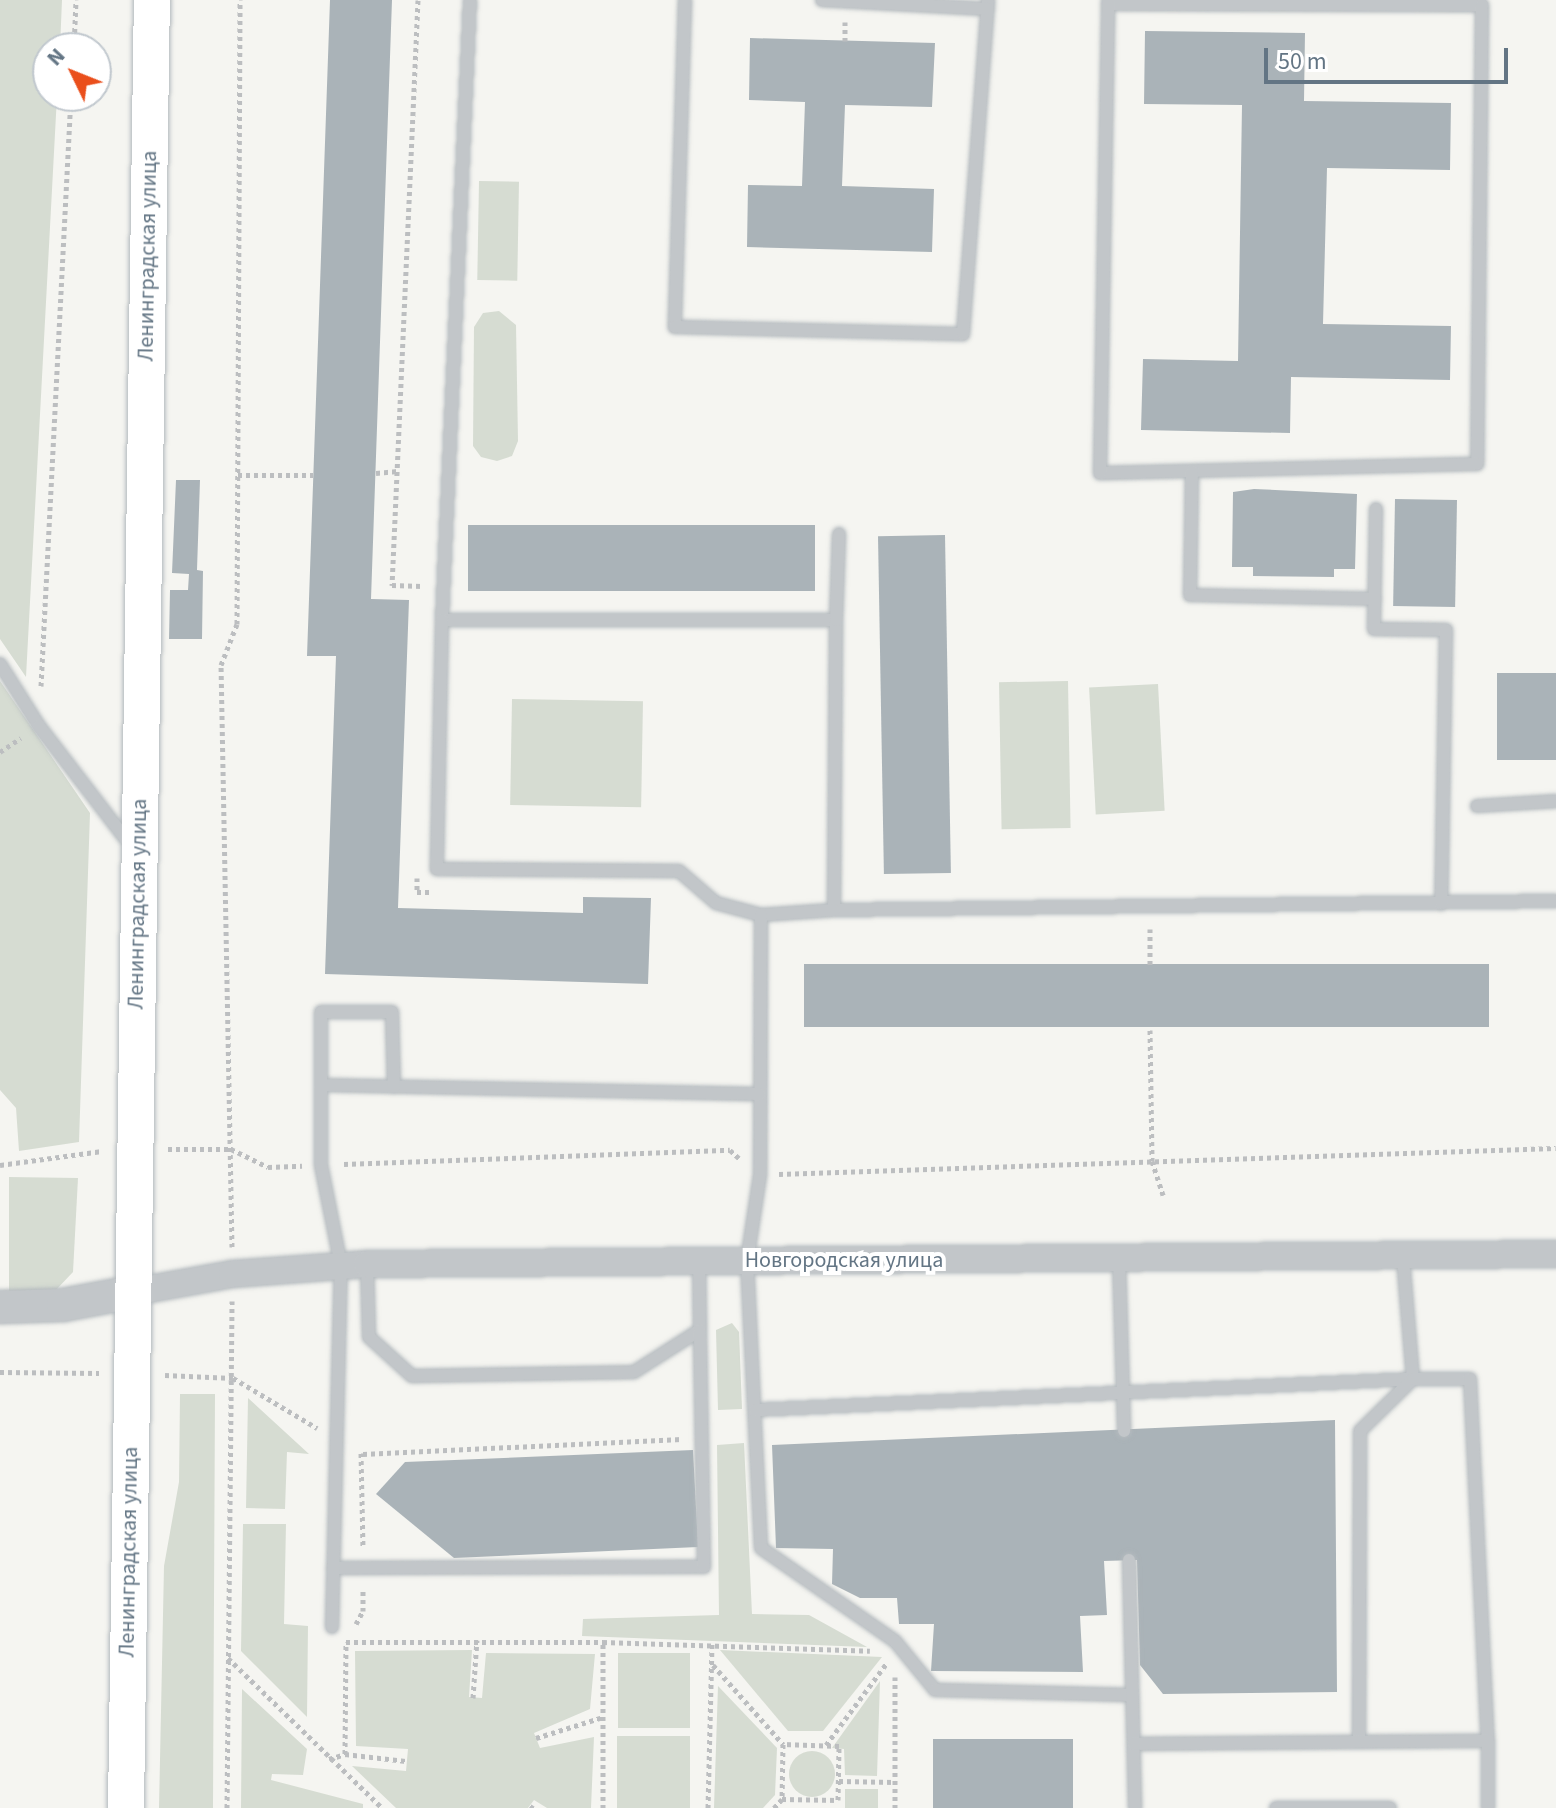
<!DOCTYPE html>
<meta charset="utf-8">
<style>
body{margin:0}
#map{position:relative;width:1556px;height:1808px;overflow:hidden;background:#f5f5f1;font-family:"Source Sans 3",sans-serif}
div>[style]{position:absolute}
.green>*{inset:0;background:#d6dcd2;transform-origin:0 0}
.round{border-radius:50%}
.building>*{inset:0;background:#aab3b8;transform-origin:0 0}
.path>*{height:5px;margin-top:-2.5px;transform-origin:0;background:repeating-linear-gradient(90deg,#bcbec0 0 4px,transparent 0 8px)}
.roads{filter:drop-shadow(0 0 2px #b4babe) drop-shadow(0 0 2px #b4babe)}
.service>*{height:12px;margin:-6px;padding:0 6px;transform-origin:6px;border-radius:6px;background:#c2c6c9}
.minor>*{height:26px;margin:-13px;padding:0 13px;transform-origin:13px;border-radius:13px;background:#c2c6c9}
.tertiary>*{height:32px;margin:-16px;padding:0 16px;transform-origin:16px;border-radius:16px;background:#c2c6c9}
.secondary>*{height:36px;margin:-18px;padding:0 18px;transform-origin:18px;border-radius:18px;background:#fff}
span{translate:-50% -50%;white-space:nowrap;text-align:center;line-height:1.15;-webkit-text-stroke:8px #fff;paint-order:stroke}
.street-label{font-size:22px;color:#637584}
.north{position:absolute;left:32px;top:32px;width:80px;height:80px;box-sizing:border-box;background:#fff;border:2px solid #c1c8ce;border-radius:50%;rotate:313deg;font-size:22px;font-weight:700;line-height:32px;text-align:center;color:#637584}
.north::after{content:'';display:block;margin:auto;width:28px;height:36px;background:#ea4f1c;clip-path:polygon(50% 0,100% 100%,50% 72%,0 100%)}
.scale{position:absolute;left:1264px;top:48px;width:244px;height:36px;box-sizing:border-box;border:4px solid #637584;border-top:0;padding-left:10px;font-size:24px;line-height:28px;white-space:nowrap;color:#637584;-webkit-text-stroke:6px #fff;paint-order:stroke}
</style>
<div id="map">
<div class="green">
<i style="clip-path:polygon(0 0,62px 0,60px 48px,48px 48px,48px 96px,57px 96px,26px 677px,0 639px)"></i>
<i style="left:479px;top:181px;width:40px;height:99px;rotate:1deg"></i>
<i style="clip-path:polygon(499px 311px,516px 325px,518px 441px,512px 456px,497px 461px,481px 457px,473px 446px,474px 327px,483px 313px)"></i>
<i style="clip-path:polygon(0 681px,90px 813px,79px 1142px,19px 1151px,16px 1108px,0 1090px)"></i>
<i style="left:1068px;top:681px;width:147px;height:69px;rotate:89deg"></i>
<i style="left:1158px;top:684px;width:127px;height:69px;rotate:87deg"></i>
<i style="left:512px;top:699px;width:131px;height:106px;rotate:1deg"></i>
<i style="clip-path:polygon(9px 1177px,78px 1178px,73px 1272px,55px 1291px,9px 1296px)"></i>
<i style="clip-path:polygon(732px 1323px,739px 1332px,742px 1409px,718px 1410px,716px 1330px)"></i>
<i style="clip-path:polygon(180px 1394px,215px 1394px,213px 1808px,159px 1808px,164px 1566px,179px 1482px)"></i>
<i style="clip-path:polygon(248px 1398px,309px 1454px,287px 1452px,285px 1509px,246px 1508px)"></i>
<i style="clip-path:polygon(744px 1443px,752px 1614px,809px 1615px,867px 1647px,582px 1636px,583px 1619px,719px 1615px,717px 1445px)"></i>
<i style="clip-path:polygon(243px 1524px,286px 1524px,284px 1624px,308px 1626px,307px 1717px,241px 1651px)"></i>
<i style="clip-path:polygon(472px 1650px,469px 1697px,482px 1698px,486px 1653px,595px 1654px,590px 1709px,534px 1733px,540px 1748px,594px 1737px,591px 1808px,547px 1808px,534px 1800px,528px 1808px,396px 1808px,352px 1766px,406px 1771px,408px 1749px,356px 1746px,355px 1651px)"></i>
<i style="clip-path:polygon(720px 1650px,882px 1657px,823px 1731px,788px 1731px)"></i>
<i style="left:618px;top:1653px;width:72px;height:75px"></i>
<i style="clip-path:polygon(880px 1681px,877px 1776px,845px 1775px,844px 1749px,832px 1748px)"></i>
<i style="clip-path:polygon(718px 1686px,777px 1748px,775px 1795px,763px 1808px,714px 1808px)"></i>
<i style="clip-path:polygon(242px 1689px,307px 1749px,303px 1775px,272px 1774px,271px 1780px,363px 1804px,363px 1808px,241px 1808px)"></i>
<i style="left:617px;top:1736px;width:73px;height:72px"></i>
<i class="round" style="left:789px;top:1751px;width:46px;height:46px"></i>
<i style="left:845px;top:1789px;width:33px;height:19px"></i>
</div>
<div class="building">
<i style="clip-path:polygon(330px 0,392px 0,371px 599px,409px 600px,398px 908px,583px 913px,583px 897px,651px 898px,648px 984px,325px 974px,336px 656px,307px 656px)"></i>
<i style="clip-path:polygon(1145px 31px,1305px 33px,1304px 101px,1451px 103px,1450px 170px,1327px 168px,1323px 324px,1451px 326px,1450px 380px,1291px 377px,1290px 433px,1141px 430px,1143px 359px,1238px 361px,1242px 105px,1144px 104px)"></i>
<i style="clip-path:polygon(750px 38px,935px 43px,932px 107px,845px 105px,842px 186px,934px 189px,932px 252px,747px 247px,748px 185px,802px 186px,805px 102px,749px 100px)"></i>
<i style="clip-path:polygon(176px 480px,200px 480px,197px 570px,203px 571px,202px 639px,169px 639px,170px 590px,188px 590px,189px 574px,172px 573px)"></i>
<i style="clip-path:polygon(1254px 489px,1357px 494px,1355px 569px,1334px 569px,1334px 577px,1253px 576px,1253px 567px,1232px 567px,1233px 492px)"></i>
<i style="left:1395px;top:499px;width:62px;height:107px;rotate:1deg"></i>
<i style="left:468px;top:525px;width:347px;height:66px"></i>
<i style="left:945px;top:535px;width:338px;height:67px;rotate:89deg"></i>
<i style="left:1556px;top:673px;width:87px;height:59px;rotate:90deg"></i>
<i style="left:1489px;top:964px;width:63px;height:685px;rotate:90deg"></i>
<i style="clip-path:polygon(1335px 1420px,1337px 1692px,1163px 1694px,1140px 1665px,1137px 1560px,1104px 1561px,1107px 1615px,1080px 1616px,1083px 1672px,931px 1671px,934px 1624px,899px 1624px,897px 1598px,860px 1598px,832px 1584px,833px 1549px,776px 1548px,772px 1445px)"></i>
<i style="clip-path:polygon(693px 1450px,698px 1547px,454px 1558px,376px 1494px,405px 1462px)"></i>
<i style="left:933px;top:1739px;width:140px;height:69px"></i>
</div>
<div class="path">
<i style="left:418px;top:0;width:586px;rotate:92.54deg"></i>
<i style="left:392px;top:585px;width:30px;rotate:2deg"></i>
<i style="left:845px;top:41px;width:19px;rotate:-90deg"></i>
<i style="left:74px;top:48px;width:48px;rotate:-87.6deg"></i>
<i style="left:376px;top:473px;width:22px;rotate:-5deg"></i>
<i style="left:238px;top:475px;width:75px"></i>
<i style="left:41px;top:686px;width:591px;rotate:-87.09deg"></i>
<i style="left:0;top:752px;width:25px;rotate:-34deg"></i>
<i style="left:417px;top:878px;width:14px;rotate:90deg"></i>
<i style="left:417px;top:892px;width:16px"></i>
<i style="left:1150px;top:929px;width:38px;rotate:90deg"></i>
<i style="left:1150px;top:1030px;width:131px;rotate:89.1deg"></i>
<i style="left:1152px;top:1161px;width:36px;rotate:72deg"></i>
<i style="left:168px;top:1149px;width:63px"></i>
<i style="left:231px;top:1149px;width:41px;rotate:25.9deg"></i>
<i style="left:268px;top:1167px;width:34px;rotate:-2deg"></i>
<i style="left:344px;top:1164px;width:386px;rotate:-2.1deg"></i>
<i style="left:730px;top:1150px;width:12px;rotate:42deg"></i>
<i style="left:0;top:1165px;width:103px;rotate:-7.8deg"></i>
<i style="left:779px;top:1174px;width:777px;rotate:-1.92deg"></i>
<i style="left:232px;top:1247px;width:582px;rotate:-91.08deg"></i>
<i style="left:221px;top:665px;width:44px;rotate:-68.7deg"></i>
<i style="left:237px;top:624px;width:624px;rotate:-89.72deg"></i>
<i style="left:0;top:1372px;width:99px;rotate:0.6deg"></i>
<i style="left:165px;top:1375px;width:68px;rotate:2.5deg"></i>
<i style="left:233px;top:1378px;width:98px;rotate:30.8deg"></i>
<i style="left:361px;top:1453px;width:93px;rotate:88.8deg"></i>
<i style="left:363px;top:1454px;width:319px;rotate:-2.7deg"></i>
<i style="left:356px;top:1624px;width:15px;rotate:-62deg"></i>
<i style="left:363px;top:1611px;width:23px;rotate:-90deg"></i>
<i style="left:228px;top:1658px;width:215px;rotate:44.2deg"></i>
<i style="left:713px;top:1665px;width:106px;rotate:48.5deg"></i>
<i style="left:783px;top:1744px;width:55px;rotate:91deg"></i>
<i style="left:782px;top:1799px;width:56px;rotate:1deg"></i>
<i style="left:838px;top:1800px;width:54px;rotate:-88.9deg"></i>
<i style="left:839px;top:1746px;width:56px;rotate:-178deg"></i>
<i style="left:473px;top:1698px;width:58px;rotate:-86.1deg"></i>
<i style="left:536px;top:1738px;width:70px;rotate:-17.4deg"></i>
<i style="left:826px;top:1745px;width:102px;rotate:-53.4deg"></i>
<i style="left:345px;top:1754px;width:112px;rotate:-89.5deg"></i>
<i style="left:346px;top:1642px;width:257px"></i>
<i style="left:329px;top:1759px;width:17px;rotate:-17deg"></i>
<i style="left:345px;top:1754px;width:61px;rotate:6.5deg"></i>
<i style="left:839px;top:1781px;width:56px;rotate:1deg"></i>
<i style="left:530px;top:1806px;width:4px;rotate:34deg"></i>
<i style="left:227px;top:1808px;width:507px;rotate:-89.43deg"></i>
<i style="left:603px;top:1808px;width:166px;rotate:-90deg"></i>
<i style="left:603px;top:1642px;width:267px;rotate:1.9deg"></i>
<i style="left:708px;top:1808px;width:165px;rotate:-88.6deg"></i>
<i style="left:774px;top:1808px;width:12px;rotate:-48deg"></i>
<i style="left:895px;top:1808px;width:131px;rotate:-90deg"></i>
</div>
<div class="roads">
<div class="service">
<i style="left:470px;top:0;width:621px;rotate:92.59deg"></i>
<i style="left:442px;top:620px;width:394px"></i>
<i style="left:836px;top:620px;width:290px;rotate:90.4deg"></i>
<i style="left:834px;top:910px;width:722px;rotate:-0.71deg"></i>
<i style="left:685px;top:0;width:327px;rotate:91.8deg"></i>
<i style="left:675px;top:327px;width:288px;rotate:1.4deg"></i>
<i style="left:963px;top:334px;width:335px;rotate:-85.7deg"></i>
<i style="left:822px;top:0;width:166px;rotate:3.1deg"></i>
<i style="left:1108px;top:4px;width:374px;rotate:0.2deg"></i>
<i style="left:1482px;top:5px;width:459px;rotate:90.6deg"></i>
<i style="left:1477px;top:464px;width:377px;rotate:178.6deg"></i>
<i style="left:1100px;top:473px;width:473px;rotate:-89deg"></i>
<i style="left:1192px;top:471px;width:124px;rotate:90.9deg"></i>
<i style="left:1190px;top:595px;width:185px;rotate:1.2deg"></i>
<i style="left:1376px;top:509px;width:120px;rotate:91deg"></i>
<i style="left:1374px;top:629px;width:72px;rotate:0.8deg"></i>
<i style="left:1446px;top:630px;width:274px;rotate:91deg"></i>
<i style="left:442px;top:620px;width:249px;rotate:91.2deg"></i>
<i style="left:437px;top:869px;width:242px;rotate:0.5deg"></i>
<i style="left:679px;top:871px;width:49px;rotate:40.9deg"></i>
<i style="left:716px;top:903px;width:47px;rotate:14.9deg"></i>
<i style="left:761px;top:915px;width:73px;rotate:-3.9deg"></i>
<i style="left:836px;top:620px;width:86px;rotate:-88deg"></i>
<i style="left:0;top:664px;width:73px;rotate:57.8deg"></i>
<i style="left:39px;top:726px;width:151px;rotate:52.5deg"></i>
<i style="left:1477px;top:806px;width:79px;rotate:-3.6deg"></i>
<i style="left:761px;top:915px;width:260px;rotate:90.2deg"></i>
<i style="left:760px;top:1175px;width:87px;rotate:98.6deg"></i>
<i style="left:747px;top:1261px;width:287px;rotate:87.2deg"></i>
<i style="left:761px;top:1548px;width:163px;rotate:34.8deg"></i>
<i style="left:895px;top:1641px;width:63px;rotate:50.8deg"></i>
<i style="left:935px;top:1690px;width:197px;rotate:1.5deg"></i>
<i style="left:321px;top:1085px;width:439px;rotate:1.2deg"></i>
<i style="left:1119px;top:1259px;width:172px;rotate:88.3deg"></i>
<i style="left:367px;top:1264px;width:73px;rotate:88.4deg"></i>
<i style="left:369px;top:1337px;width:58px;rotate:42.2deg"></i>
<i style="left:412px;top:1376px;width:222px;rotate:-1deg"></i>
<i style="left:634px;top:1372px;width:78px;rotate:-32.5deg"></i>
<i style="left:700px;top:1330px;width:68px;rotate:-90.8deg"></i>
<i style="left:755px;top:1410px;width:659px;rotate:-2.7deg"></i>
<i style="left:1413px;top:1379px;width:122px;rotate:-94.7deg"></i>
<i style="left:1129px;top:1560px;width:248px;rotate:88.6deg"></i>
<i style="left:333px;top:1568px;width:371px;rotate:-0.2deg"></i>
<i style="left:704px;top:1567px;width:237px;rotate:-91deg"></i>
<i style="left:332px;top:1627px;width:362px;rotate:-88.6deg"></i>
<i style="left:341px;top:1265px;width:102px;rotate:-101.3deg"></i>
<i style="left:321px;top:1165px;width:153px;rotate:-90deg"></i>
<i style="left:321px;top:1012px;width:71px"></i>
<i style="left:392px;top:1012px;width:75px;rotate:88.5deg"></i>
<i style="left:1359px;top:1742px;width:311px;rotate:-89.8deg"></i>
<i style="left:1360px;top:1431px;width:74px;rotate:-44.5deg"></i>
<i style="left:1413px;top:1379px;width:57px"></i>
<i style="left:1470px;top:1379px;width:362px;rotate:87.2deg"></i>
<i style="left:1134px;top:1744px;width:354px;rotate:-0.5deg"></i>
<i style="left:1488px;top:1741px;width:67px;rotate:90deg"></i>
<i style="left:1276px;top:1808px;width:114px"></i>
</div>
<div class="minor">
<i style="left:133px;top:1292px;width:101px;rotate:-10.3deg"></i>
<i style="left:232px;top:1274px;width:135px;rotate:-4.2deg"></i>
<i style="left:367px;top:1264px;width:1189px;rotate:-0.48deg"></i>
</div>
<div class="tertiary">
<i style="left:0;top:1307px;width:63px;rotate:-1.8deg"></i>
<i style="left:63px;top:1305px;width:71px;rotate:-10.5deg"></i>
</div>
<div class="secondary">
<i style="left:126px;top:1808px;width:1808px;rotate:-89.18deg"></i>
</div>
</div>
<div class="street-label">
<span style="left:148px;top:256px;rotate:-89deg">Ленинградская улица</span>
<span style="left:138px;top:904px;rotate:-89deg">Ленинградская улица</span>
<span style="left:844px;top:1261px">Новгородская улица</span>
<span style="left:129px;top:1552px;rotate:-89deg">Ленинградская улица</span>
</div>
<div class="north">N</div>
<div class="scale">50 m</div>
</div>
